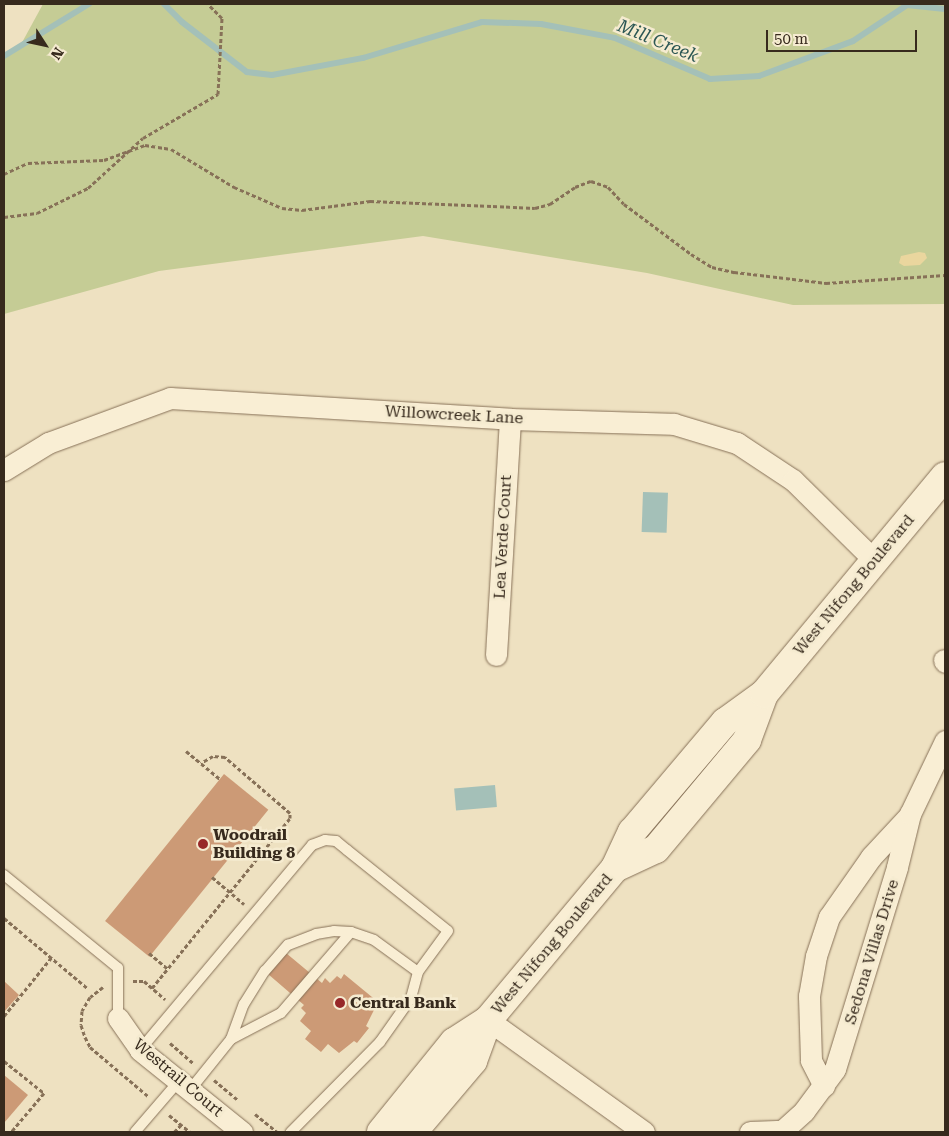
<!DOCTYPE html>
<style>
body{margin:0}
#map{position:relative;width:949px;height:1136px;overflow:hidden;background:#eee1c1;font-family:"Roboto Serif",serif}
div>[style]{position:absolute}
.green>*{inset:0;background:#c5cc95}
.sand>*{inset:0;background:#ead69e}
.water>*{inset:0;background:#a4c0b8;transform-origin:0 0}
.stream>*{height:6px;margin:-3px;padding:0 3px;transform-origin:3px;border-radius:3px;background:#a4c0b8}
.building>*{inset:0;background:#cc9a76;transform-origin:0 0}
.path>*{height:3px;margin-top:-1.5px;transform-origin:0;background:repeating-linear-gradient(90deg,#877158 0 4px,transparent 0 6.5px)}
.roads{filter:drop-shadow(0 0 1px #877158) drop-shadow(0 0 1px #877158)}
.service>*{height:10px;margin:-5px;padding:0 5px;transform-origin:5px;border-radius:5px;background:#f9eed4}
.minor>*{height:21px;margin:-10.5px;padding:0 10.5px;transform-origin:10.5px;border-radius:10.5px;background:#f9eed4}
.secondary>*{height:28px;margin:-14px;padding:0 14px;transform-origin:14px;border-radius:14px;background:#f9eed4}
.dots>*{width:14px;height:14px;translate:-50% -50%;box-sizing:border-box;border:2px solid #f5ebd0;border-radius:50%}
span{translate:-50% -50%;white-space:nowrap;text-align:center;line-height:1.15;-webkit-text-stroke:5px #f5ebd0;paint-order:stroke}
.street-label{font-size:16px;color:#372a1d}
.poi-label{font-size:16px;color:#372a1d;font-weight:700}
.left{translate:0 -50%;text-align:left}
.water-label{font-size:18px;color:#2c5754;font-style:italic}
.frame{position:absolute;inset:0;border:5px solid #372a1d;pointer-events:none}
.north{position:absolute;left:20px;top:20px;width:50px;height:50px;-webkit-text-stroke:4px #f5ebd0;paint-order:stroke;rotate:125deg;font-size:14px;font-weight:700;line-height:20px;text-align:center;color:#372a1d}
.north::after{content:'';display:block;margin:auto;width:18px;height:22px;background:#372a1d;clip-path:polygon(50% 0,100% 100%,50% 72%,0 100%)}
.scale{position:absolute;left:766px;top:30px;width:151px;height:22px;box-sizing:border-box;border:2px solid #372a1d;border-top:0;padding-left:6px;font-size:15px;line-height:18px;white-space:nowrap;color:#372a1d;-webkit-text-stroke:4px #f5ebd0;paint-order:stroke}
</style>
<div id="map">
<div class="green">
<i style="clip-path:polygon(43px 4px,945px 4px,945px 304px,793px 305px,647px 273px,423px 236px,159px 271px,4px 314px,4px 56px,19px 48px)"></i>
</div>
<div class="sand">
<i style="clip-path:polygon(919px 252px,925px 253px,927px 258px,920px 265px,904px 266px,899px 263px,901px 256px)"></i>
</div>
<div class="water">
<i style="left:643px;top:492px;width:25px;height:40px;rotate:2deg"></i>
<i style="left:495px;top:785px;width:22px;height:41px;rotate:85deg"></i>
</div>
<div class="stream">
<i style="left:164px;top:4px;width:25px;rotate:45deg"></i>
<i style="left:182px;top:22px;width:82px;rotate:37.6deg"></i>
<i style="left:247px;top:72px;width:25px;rotate:7deg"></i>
<i style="left:272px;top:75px;width:93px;rotate:-10.6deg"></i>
<i style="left:363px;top:58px;width:124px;rotate:-16.8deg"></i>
<i style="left:482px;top:22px;width:59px;rotate:1.9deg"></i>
<i style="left:541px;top:24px;width:75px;rotate:10.7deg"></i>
<i style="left:615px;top:38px;width:103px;rotate:23.3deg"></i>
<i style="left:710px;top:79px;width:49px;rotate:-3.5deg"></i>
<i style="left:759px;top:76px;width:100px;rotate:-20.4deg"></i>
<i style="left:853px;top:41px;width:65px;rotate:-33.7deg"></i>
<i style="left:907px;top:5px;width:38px;rotate:6deg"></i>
<i style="left:4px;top:56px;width:100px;rotate:-31.5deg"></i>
</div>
<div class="building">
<i style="left:224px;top:774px;width:57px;height:189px;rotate:39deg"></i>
<i style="clip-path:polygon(286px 953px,322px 983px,325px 978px,330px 983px,337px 976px,341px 979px,344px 974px,378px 1002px,366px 1026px,369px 1028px,357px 1043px,354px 1041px,339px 1053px,328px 1044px,321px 1052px,305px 1039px,311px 1031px,300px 1021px,306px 1013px,301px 1008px,304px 1005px,268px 974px)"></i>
<i style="clip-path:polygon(4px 981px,19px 995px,4px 1012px)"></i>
<i style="clip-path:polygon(4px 1075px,28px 1095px,4px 1123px)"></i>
</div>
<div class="path">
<i style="left:4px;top:174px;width:26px;rotate:-25deg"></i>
<i style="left:28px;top:163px;width:76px;rotate:-2.3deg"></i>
<i style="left:104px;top:160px;width:44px;rotate:-20.1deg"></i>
<i style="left:145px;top:145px;width:26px;rotate:9deg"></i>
<i style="left:171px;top:149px;width:74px;rotate:31.1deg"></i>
<i style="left:234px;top:187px;width:52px;rotate:23.6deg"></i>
<i style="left:282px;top:208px;width:20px;rotate:6deg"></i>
<i style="left:302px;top:210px;width:69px;rotate:-7.5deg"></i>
<i style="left:370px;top:201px;width:165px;rotate:2.4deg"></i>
<i style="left:535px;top:208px;width:16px;rotate:-15deg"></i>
<i style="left:550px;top:204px;width:30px;rotate:-34deg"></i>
<i style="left:575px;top:187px;width:17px;rotate:-21deg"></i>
<i style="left:591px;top:181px;width:18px;rotate:19deg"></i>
<i style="left:608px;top:187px;width:23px;rotate:47deg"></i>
<i style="left:624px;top:204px;width:84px;rotate:36.7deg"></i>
<i style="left:691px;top:254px;width:25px;rotate:32deg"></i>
<i style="left:712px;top:267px;width:23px;rotate:13deg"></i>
<i style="left:734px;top:272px;width:93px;rotate:6.8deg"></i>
<i style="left:826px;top:283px;width:119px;rotate:-3.8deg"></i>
<i style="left:4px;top:217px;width:33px;rotate:-7deg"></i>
<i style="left:37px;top:213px;width:57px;rotate:-26.1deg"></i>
<i style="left:88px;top:188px;width:74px;rotate:-42.3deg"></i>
<i style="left:143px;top:138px;width:87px;rotate:-30.4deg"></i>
<i style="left:218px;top:94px;width:76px;rotate:-87deg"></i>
<i style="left:222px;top:18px;width:20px;rotate:-135deg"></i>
<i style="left:186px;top:751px;width:44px;rotate:39.5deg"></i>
<i style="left:212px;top:877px;width:42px;rotate:40.2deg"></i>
<i style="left:4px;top:918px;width:109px;rotate:40.1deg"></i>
<i style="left:149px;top:953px;width:25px;rotate:40deg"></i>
<i style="left:133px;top:981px;width:11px"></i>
<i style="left:144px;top:981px;width:28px;rotate:41deg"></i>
<i style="left:103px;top:987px;width:16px;rotate:142deg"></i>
<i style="left:90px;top:997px;width:16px;rotate:120deg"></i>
<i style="left:82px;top:1011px;width:14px;rotate:94deg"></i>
<i style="left:81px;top:1025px;width:13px;rotate:72deg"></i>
<i style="left:85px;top:1037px;width:11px;rotate:63deg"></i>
<i style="left:90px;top:1047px;width:76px;rotate:40.2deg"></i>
<i style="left:152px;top:988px;width:219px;rotate:-50.9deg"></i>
<i style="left:290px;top:818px;width:5px;rotate:-90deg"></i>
<i style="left:290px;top:813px;width:86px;rotate:-139.3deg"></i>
<i style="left:225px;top:757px;width:12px;rotate:-175deg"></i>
<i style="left:213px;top:756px;width:14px;rotate:150deg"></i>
<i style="left:4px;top:1016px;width:75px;rotate:-51deg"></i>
<i style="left:170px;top:1043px;width:32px;rotate:41deg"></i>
<i style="left:4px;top:1061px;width:51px;rotate:38.7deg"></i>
<i style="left:44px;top:1093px;width:51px;rotate:130.2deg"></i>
<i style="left:214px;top:1080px;width:31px;rotate:40deg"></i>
<i style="left:255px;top:1114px;width:28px;rotate:39deg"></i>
<i style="left:169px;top:1115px;width:27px;rotate:39deg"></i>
<i style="left:174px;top:1132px;width:10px;rotate:-45deg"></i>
</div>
<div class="roads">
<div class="service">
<i style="left:4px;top:875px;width:147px;rotate:39.2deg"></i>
<i style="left:118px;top:968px;width:50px;rotate:90deg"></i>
<i style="left:231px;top:1039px;width:56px;rotate:-27.5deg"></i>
<i style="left:281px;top:1013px;width:107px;rotate:-49.2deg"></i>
<i style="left:140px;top:1050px;width:268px;rotate:-50deg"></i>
<i style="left:312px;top:845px;width:14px;rotate:-21deg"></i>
<i style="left:325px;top:840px;width:11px;rotate:5deg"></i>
<i style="left:336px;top:841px;width:14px;rotate:39deg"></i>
<i style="left:347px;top:850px;width:129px;rotate:38.7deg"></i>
<i style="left:448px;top:931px;width:51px;rotate:126.2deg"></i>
<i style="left:190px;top:1090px;width:65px;rotate:-51.2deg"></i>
<i style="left:231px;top:1039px;width:37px;rotate:-70deg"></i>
<i style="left:244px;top:1004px;width:39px;rotate:-58deg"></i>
<i style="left:265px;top:971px;width:35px;rotate:-49deg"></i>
<i style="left:288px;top:945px;width:30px;rotate:-21deg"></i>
<i style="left:316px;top:934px;width:18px;rotate:-9deg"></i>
<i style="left:334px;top:931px;width:17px;rotate:3deg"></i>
<i style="left:351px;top:932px;width:24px;rotate:19deg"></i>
<i style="left:374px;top:940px;width:54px;rotate:36deg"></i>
<i style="left:418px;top:972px;width:27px;rotate:105deg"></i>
<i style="left:411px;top:998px;width:54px;rotate:125.2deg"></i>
<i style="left:380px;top:1042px;width:127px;rotate:134.7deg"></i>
<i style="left:135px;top:1132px;width:66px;rotate:-49.3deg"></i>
</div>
<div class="minor">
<i style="left:4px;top:470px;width:52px;rotate:-31.5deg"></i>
<i style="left:48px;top:443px;width:130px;rotate:-20.2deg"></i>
<i style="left:170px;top:398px;width:341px;rotate:3.5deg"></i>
<i style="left:510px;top:419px;width:164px;rotate:1.7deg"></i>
<i style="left:674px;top:424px;width:66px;rotate:16.8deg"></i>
<i style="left:737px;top:443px;width:67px;rotate:33.5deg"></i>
<i style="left:793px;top:480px;width:114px;rotate:44.6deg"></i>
<i style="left:496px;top:655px;width:236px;rotate:-86.6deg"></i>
<i style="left:944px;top:660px;width:2px;rotate:63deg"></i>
<i style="left:118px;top:1018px;width:39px;rotate:55deg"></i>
<i style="left:140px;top:1050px;width:131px;rotate:38.8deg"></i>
<i style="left:488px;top:1020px;width:192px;rotate:35.7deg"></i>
<i style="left:824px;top:1086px;width:29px;rotate:-117deg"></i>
<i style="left:811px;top:1060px;width:64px;rotate:-91.8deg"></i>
<i style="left:809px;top:996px;width:41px;rotate:-80.1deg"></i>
<i style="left:816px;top:956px;width:41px;rotate:-71.6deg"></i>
<i style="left:829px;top:917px;width:73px;rotate:-55deg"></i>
<i style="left:871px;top:857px;width:54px;rotate:-47.2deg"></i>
<i style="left:750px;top:1132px;width:33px;rotate:-2deg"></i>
<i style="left:781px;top:1132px;width:31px;rotate:-42deg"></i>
<i style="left:804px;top:1111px;width:52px;rotate:-53.6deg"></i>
<i style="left:835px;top:1069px;width:211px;rotate:-72.9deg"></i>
<i style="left:897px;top:867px;width:55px;rotate:-76.2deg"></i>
<i style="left:910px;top:814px;width:81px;rotate:-64.4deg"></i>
</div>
<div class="secondary">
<i style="left:615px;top:868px;width:45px;rotate:-24.9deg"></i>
<i style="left:656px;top:849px;width:142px;rotate:-50.1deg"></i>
<i style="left:747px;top:740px;width:49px;rotate:-69.7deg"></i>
<i style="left:381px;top:1132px;width:116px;rotate:-51deg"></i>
<i style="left:454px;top:1042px;width:40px;rotate:-32.9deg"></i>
<i style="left:488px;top:1020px;width:198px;rotate:-50.1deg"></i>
<i style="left:615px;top:868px;width:40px;rotate:-65deg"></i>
<i style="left:632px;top:832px;width:144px;rotate:-49.8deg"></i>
<i style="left:725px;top:722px;width:48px;rotate:-35.7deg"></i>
<i style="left:764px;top:694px;width:283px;rotate:-50.3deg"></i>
<i style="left:413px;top:1132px;width:93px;rotate:-49.8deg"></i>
<i style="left:473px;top:1061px;width:44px;rotate:-69.9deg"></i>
</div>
</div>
<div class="dots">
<i style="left:203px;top:844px;background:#972829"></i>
<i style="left:340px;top:1003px;background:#972829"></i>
</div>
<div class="street-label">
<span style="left:454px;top:415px;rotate:3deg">Willowcreek Lane</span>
<span style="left:503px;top:537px;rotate:-87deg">Lea Verde Court</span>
<span style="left:854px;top:585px;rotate:-50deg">West Nifong Boulevard</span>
<span style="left:552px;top:944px;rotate:-50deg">West Nifong Boulevard</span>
<span style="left:872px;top:952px;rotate:-73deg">Sedona Villas Drive</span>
<span style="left:178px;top:1078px;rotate:40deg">Westrail Court</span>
</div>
<div class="poi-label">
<span class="left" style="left:213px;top:844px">Woodrail<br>Building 8</span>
<span class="left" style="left:350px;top:1003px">Central Bank</span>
</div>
<div class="water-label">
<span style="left:658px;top:41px;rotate:22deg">Mill Creek</span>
</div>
<div class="frame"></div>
<div class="north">N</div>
<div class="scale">50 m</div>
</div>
